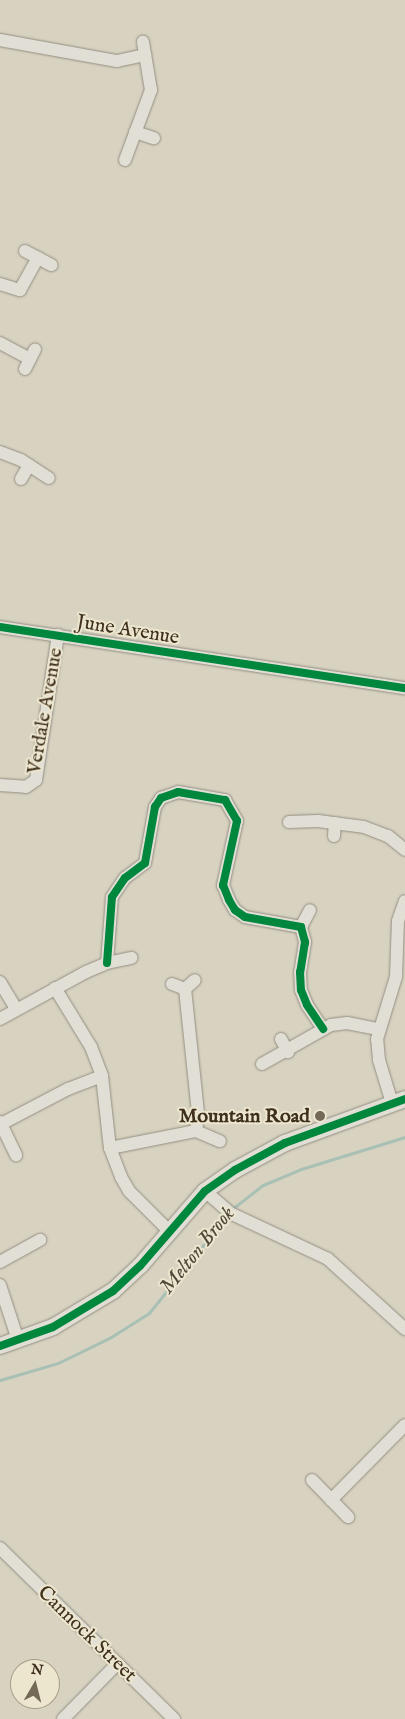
<!DOCTYPE html>
<style>
body{margin:0}
#map{position:relative;width:405px;height:1719px;overflow:hidden;background:#d8d2c0;font-family:"IM FELL English",serif}
div>[style]{position:absolute}
.stream>*{height:3px;margin:-1.5px;padding:0 1.5px;transform-origin:1.5px;border-radius:1.5px;background:#a9c0b4}
.roads{filter:drop-shadow(0 0 1px #938e82) drop-shadow(0 0 1px #938e82)}
.minor>*{height:12px;margin:-6px;padding:0 6px;transform-origin:6px;border-radius:6px;background:#e1dfd5}
.tertiary>*{height:16px;margin:-8px;padding:0 8px;transform-origin:8px;border-radius:8px;background:#e1dfd5}
.cycleway>*{height:8px;margin:-4px;padding:0 4px;transform-origin:4px;border-radius:4px;background:#00873e}
.dots>*{width:14px;height:14px;translate:-50% -50%;box-sizing:border-box;border:2px solid #ede6cf;border-radius:50%}
span{translate:-50% -50%;white-space:nowrap;text-align:center;line-height:1.15;-webkit-text-stroke:4px #ede6cf;paint-order:stroke}
.street-label{font-size:20px;color:#3e301d}
.poi-label{font-size:20px;color:#3e301d;font-weight:700}
.right{translate:-100% -50%;text-align:right}
.water-label{font-size:21px;color:#4f4b3a;font-style:italic}
.north{position:absolute;left:10px;top:1659px;width:50px;height:50px;box-sizing:border-box;background:#ede6cf;border:1px solid #a79d88;border-radius:50%;rotate:8deg;font-size:14px;font-weight:700;line-height:20px;text-align:center;color:#3e301d}
.north::after{content:'';display:block;margin:auto;width:18px;height:22px;background:#746956;clip-path:polygon(50% 0,100% 100%,50% 72%,0 100%)}
</style>
<div id="map">
<div class="stream">
<i style="left:232px;top:1209px;width:39px;rotate:-38deg"></i>
<i style="left:263px;top:1185px;width:41px;rotate:-22.8deg"></i>
<i style="left:301px;top:1169px;width:109px;rotate:-17.1deg"></i>
<i style="left:0;top:1380px;width:60px;rotate:-16.3deg"></i>
<i style="left:58px;top:1363px;width:59px;rotate:-26.1deg"></i>
<i style="left:111px;top:1337px;width:45px;rotate:-32.3deg"></i>
<i style="left:149px;top:1313px;width:127px;rotate:-51.4deg"></i>
</div>
<div class="roads">
<div class="minor">
<i style="left:0;top:40px;width:119px;rotate:10.2deg"></i>
<i style="left:117px;top:61px;width:29px;rotate:-12deg"></i>
<i style="left:135px;top:132px;width:20px;rotate:18deg"></i>
<i style="left:125px;top:160px;width:75px;rotate:-69.6deg"></i>
<i style="left:151px;top:90px;width:49px;rotate:-99.5deg"></i>
<i style="left:25px;top:251px;width:30px;rotate:28deg"></i>
<i style="left:0;top:284px;width:21px;rotate:17deg"></i>
<i style="left:20px;top:290px;width:37px;rotate:-61deg"></i>
<i style="left:0;top:343px;width:34px;rotate:28deg"></i>
<i style="left:25px;top:369px;width:22px;rotate:-63deg"></i>
<i style="left:0;top:452px;width:22px;rotate:21deg"></i>
<i style="left:21px;top:460px;width:33px;rotate:33deg"></i>
<i style="left:21px;top:479px;width:16px;rotate:-60deg"></i>
<i style="left:0;top:627px;width:410px;rotate:8.6deg"></i>
<i style="left:0;top:785px;width:26px;rotate:4deg"></i>
<i style="left:26px;top:787px;width:12px;rotate:-35deg"></i>
<i style="left:36px;top:780px;width:147px;rotate:-81.4deg"></i>
<i style="left:289px;top:822px;width:29px;rotate:-2deg"></i>
<i style="left:318px;top:821px;width:46px;rotate:7.4deg"></i>
<i style="left:364px;top:827px;width:26px;rotate:21deg"></i>
<i style="left:388px;top:836px;width:22px;rotate:39deg"></i>
<i style="left:334px;top:836px;width:13px;rotate:-86deg"></i>
<i style="left:301px;top:927px;width:19px;rotate:-62deg"></i>
<i style="left:107px;top:963px;width:66px;rotate:-85.7deg"></i>
<i style="left:112px;top:897px;width:23px;rotate:-56deg"></i>
<i style="left:125px;top:878px;width:25px;rotate:-37deg"></i>
<i style="left:145px;top:863px;width:57px;rotate:-79.9deg"></i>
<i style="left:155px;top:807px;width:11px;rotate:-56deg"></i>
<i style="left:161px;top:798px;width:18px;rotate:-19deg"></i>
<i style="left:178px;top:792px;width:48px;rotate:9.7deg"></i>
<i style="left:225px;top:800px;width:24px;rotate:60deg"></i>
<i style="left:237px;top:821px;width:66px;rotate:102.3deg"></i>
<i style="left:223px;top:885px;width:16px;rotate:68deg"></i>
<i style="left:229px;top:900px;width:12px;rotate:59deg"></i>
<i style="left:235px;top:910px;width:12px;rotate:35deg"></i>
<i style="left:245px;top:917px;width:57px;rotate:10.1deg"></i>
<i style="left:301px;top:927px;width:16px;rotate:75deg"></i>
<i style="left:305px;top:942px;width:30px;rotate:99deg"></i>
<i style="left:300px;top:972px;width:18px;rotate:87deg"></i>
<i style="left:301px;top:990px;width:16px;rotate:68deg"></i>
<i style="left:307px;top:1005px;width:29px;rotate:56deg"></i>
<i style="left:0;top:982px;width:31px;rotate:59deg"></i>
<i style="left:172px;top:984px;width:14px;rotate:21deg"></i>
<i style="left:185px;top:989px;width:13px;rotate:-42deg"></i>
<i style="left:55px;top:988px;width:69px;rotate:58.6deg"></i>
<i style="left:91px;top:1047px;width:31px;rotate:69deg"></i>
<i style="left:102px;top:1076px;width:72px;rotate:83.7deg"></i>
<i style="left:110px;top:1148px;width:31px;rotate:69deg"></i>
<i style="left:121px;top:1177px;width:16px;rotate:60deg"></i>
<i style="left:129px;top:1191px;width:57px;rotate:45deg"></i>
<i style="left:185px;top:989px;width:125px;rotate:84deg"></i>
<i style="left:198px;top:1113px;width:18px;rotate:96deg"></i>
<i style="left:0;top:1019px;width:98px;rotate:-28.7deg"></i>
<i style="left:86px;top:972px;width:23px;rotate:-23deg"></i>
<i style="left:107px;top:963px;width:25px;rotate:-12deg"></i>
<i style="left:281px;top:1039px;width:15px;rotate:62deg"></i>
<i style="left:262px;top:1064px;width:79px;rotate:-29.5deg"></i>
<i style="left:331px;top:1025px;width:16px;rotate:-7deg"></i>
<i style="left:347px;top:1023px;width:33px;rotate:11deg"></i>
<i style="left:392px;top:1103px;width:45px;rotate:-106.8deg"></i>
<i style="left:379px;top:1060px;width:21px;rotate:-95deg"></i>
<i style="left:377px;top:1039px;width:65px;rotate:-73deg"></i>
<i style="left:396px;top:977px;width:56px;rotate:-88deg"></i>
<i style="left:398px;top:921px;width:21px;rotate:-71deg"></i>
<i style="left:0;top:1122px;width:37px;rotate:64deg"></i>
<i style="left:1px;top:1124px;width:76px;rotate:-27.6deg"></i>
<i style="left:68px;top:1089px;width:36px;rotate:-21deg"></i>
<i style="left:110px;top:1148px;width:88px;rotate:-11.2deg"></i>
<i style="left:196px;top:1131px;width:26px;rotate:23deg"></i>
<i style="left:205px;top:1191px;width:33px;rotate:41deg"></i>
<i style="left:230px;top:1213px;width:108px;rotate:25.1deg"></i>
<i style="left:328px;top:1259px;width:104px;rotate:42.3deg"></i>
<i style="left:0;top:1262px;width:46px;rotate:-28.8deg"></i>
<i style="left:0;top:1285px;width:58px;rotate:71.9deg"></i>
<i style="left:312px;top:1480px;width:52px;rotate:45.8deg"></i>
<i style="left:331px;top:1500px;width:105px;rotate:-45.4deg"></i>
<i style="left:0;top:1548px;width:244px;rotate:44.5deg"></i>
<i style="left:63px;top:1719px;width:78px;rotate:-45.5deg"></i>
</div>
<div class="tertiary">
<i style="left:0;top:1346px;width:56px;rotate:-19.7deg"></i>
<i style="left:53px;top:1327px;width:70px;rotate:-31deg"></i>
<i style="left:113px;top:1291px;width:37px;rotate:-43deg"></i>
<i style="left:140px;top:1266px;width:99px;rotate:-49.1deg"></i>
<i style="left:205px;top:1191px;width:37px;rotate:-35deg"></i>
<i style="left:235px;top:1170px;width:57px;rotate:-28.4deg"></i>
<i style="left:285px;top:1143px;width:128px;rotate:-20.1deg"></i>
</div>
</div>
<div class="cycleway">
<i style="left:0;top:627px;width:410px;rotate:8.6deg"></i>
<i style="left:107px;top:963px;width:66px;rotate:-85.7deg"></i>
<i style="left:112px;top:897px;width:23px;rotate:-56deg"></i>
<i style="left:125px;top:878px;width:25px;rotate:-37deg"></i>
<i style="left:145px;top:863px;width:57px;rotate:-79.9deg"></i>
<i style="left:155px;top:807px;width:11px;rotate:-56deg"></i>
<i style="left:161px;top:798px;width:18px;rotate:-19deg"></i>
<i style="left:178px;top:792px;width:48px;rotate:9.7deg"></i>
<i style="left:225px;top:800px;width:24px;rotate:60deg"></i>
<i style="left:237px;top:821px;width:66px;rotate:102.3deg"></i>
<i style="left:223px;top:885px;width:16px;rotate:68deg"></i>
<i style="left:229px;top:900px;width:12px;rotate:59deg"></i>
<i style="left:235px;top:910px;width:12px;rotate:35deg"></i>
<i style="left:245px;top:917px;width:57px;rotate:10.1deg"></i>
<i style="left:301px;top:927px;width:16px;rotate:75deg"></i>
<i style="left:305px;top:942px;width:30px;rotate:99deg"></i>
<i style="left:300px;top:972px;width:18px;rotate:87deg"></i>
<i style="left:301px;top:990px;width:16px;rotate:68deg"></i>
<i style="left:307px;top:1005px;width:29px;rotate:56deg"></i>
<i style="left:0;top:1346px;width:56px;rotate:-19.7deg"></i>
<i style="left:53px;top:1327px;width:70px;rotate:-31deg"></i>
<i style="left:113px;top:1291px;width:37px;rotate:-43deg"></i>
<i style="left:140px;top:1266px;width:99px;rotate:-49.1deg"></i>
<i style="left:205px;top:1191px;width:37px;rotate:-35deg"></i>
<i style="left:235px;top:1170px;width:57px;rotate:-28.4deg"></i>
<i style="left:285px;top:1143px;width:128px;rotate:-20.1deg"></i>
</div>
<div class="dots">
<i style="left:320px;top:1116px;background:#746956"></i>
</div>
<div class="street-label">
<span style="left:128px;top:630px;rotate:9deg">June Avenue</span>
<span style="left:45px;top:711px;rotate:-80deg">Verdale Avenue</span>
<span style="left:87px;top:1634px;rotate:44deg">Cannock Street</span>
</div>
<div class="poi-label">
<span class="right" style="left:310px;top:1116px">Mountain Road</span>
</div>
<div class="water-label">
<span style="left:198px;top:1251px;rotate:-51deg">Melton Brook</span>
</div>
<div class="north">N</div>
</div>
